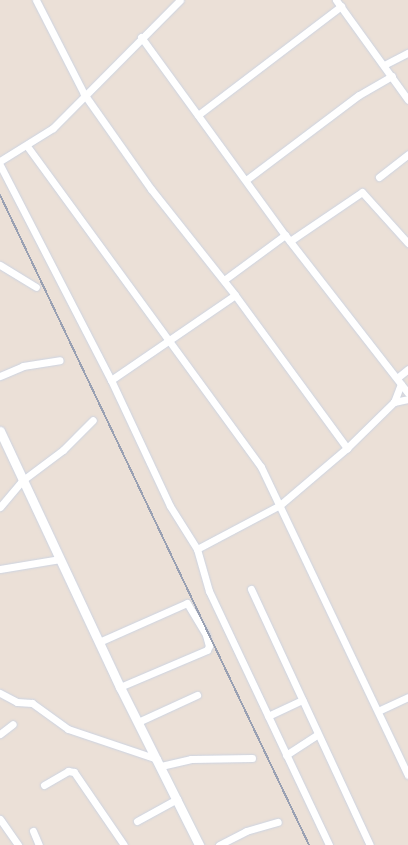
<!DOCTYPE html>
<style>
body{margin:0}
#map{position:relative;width:408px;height:845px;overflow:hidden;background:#ebe0d7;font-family:"Fira Sans",sans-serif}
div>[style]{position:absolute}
.roads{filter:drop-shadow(0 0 1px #ccd3e1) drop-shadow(0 0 1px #ccd3e1)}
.minor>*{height:7px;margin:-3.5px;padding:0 3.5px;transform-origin:3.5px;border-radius:3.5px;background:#fff}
.tertiary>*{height:9px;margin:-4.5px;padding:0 4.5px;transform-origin:4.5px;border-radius:4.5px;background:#fff}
.rail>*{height:2px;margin:-1px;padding:0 1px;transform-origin:1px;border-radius:1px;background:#9aa1b3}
span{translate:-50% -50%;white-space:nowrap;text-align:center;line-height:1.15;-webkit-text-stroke:5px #fff;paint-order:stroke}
</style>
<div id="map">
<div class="roads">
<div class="minor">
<i style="left:36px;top:0;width:106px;rotate:62.9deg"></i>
<i style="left:84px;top:94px;width:116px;rotate:54.8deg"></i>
<i style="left:151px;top:189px;width:135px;rotate:51.6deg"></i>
<i style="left:235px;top:295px;width:190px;rotate:53.8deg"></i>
<i style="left:336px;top:0;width:123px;rotate:54.2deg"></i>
<i style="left:141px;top:37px;width:245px;rotate:54deg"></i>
<i style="left:285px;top:235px;width:200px;rotate:52.1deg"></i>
<i style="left:384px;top:65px;width:27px;rotate:-27deg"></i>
<i style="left:198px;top:115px;width:180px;rotate:-37.3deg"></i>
<i style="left:27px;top:146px;width:397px;rotate:53.9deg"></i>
<i style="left:261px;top:467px;width:341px;rotate:64.5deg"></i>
<i style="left:0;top:161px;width:62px;rotate:-31.9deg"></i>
<i style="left:53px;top:128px;width:180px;rotate:-45.2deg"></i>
<i style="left:0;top:165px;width:242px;rotate:62.7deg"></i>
<i style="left:111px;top:380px;width:139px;rotate:64.9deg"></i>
<i style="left:170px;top:506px;width:51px;rotate:57.9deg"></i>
<i style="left:197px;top:549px;width:44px;rotate:74.1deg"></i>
<i style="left:209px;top:591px;width:281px;rotate:64.7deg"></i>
<i style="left:379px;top:177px;width:37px;rotate:-38deg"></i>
<i style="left:246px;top:180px;width:141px;rotate:-37deg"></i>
<i style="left:359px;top:95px;width:38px;rotate:-30deg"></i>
<i style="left:290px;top:241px;width:87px;rotate:-34.2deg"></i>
<i style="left:362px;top:192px;width:69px;rotate:48deg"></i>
<i style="left:0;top:265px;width:42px;rotate:31.4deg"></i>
<i style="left:224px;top:280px;width:76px;rotate:-36.4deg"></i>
<i style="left:0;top:376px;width:25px;rotate:-23deg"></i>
<i style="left:23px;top:366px;width:37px;rotate:-9deg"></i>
<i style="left:397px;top:378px;width:14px;rotate:-39deg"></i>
<i style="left:111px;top:380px;width:150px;rotate:-34.4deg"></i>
<i style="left:394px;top:402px;width:14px;rotate:-12deg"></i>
<i style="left:0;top:507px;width:35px;rotate:-50deg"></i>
<i style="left:23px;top:480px;width:50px;rotate:-36.9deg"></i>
<i style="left:63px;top:450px;width:42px;rotate:-45deg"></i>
<i style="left:197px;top:549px;width:94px;rotate:-27.9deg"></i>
<i style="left:280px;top:505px;width:88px;rotate:-40.4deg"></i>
<i style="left:347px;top:448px;width:66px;rotate:-44.4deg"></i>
<i style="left:394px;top:402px;width:19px;rotate:-69deg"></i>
<i style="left:0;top:569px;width:61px;rotate:-9.5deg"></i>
<i style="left:251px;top:589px;width:282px;rotate:65.1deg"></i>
<i style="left:99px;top:642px;width:96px;rotate:-23.9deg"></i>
<i style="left:187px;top:603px;width:37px;rotate:59deg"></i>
<i style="left:206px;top:635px;width:11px;rotate:75deg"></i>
<i style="left:209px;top:646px;width:4px;rotate:117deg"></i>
<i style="left:207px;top:650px;width:95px;rotate:157deg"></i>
<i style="left:0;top:693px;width:19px;rotate:28deg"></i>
<i style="left:17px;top:702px;width:15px;rotate:4deg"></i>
<i style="left:32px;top:703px;width:44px;rotate:35.8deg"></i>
<i style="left:68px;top:729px;width:94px;rotate:18.6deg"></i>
<i style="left:378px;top:711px;width:33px;rotate:-25deg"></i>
<i style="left:268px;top:716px;width:38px;rotate:-25deg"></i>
<i style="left:138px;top:722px;width:65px;rotate:-24.6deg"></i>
<i style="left:0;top:734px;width:16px;rotate:-38deg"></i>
<i style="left:286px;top:755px;width:38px;rotate:-33deg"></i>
<i style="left:161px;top:766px;width:31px;rotate:-13deg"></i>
<i style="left:191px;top:759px;width:61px;rotate:-0.9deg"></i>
<i style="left:44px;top:785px;width:28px;rotate:-30deg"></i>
<i style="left:68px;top:771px;width:6px;rotate:9deg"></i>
<i style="left:74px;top:772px;width:88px;rotate:55.6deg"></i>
<i style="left:0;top:819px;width:32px;rotate:55deg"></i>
<i style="left:137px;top:821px;width:46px;rotate:-28.8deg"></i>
<i style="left:33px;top:831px;width:15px;rotate:67deg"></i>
<i style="left:219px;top:845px;width:30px;rotate:-27deg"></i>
<i style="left:246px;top:831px;width:33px;rotate:-16deg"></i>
</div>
<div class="tertiary">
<i style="left:0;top:431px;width:283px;rotate:64.9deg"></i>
<i style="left:120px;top:687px;width:177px;rotate:63.4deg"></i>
</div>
</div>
<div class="rail">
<i style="left:0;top:195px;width:720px;rotate:64.57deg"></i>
</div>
</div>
